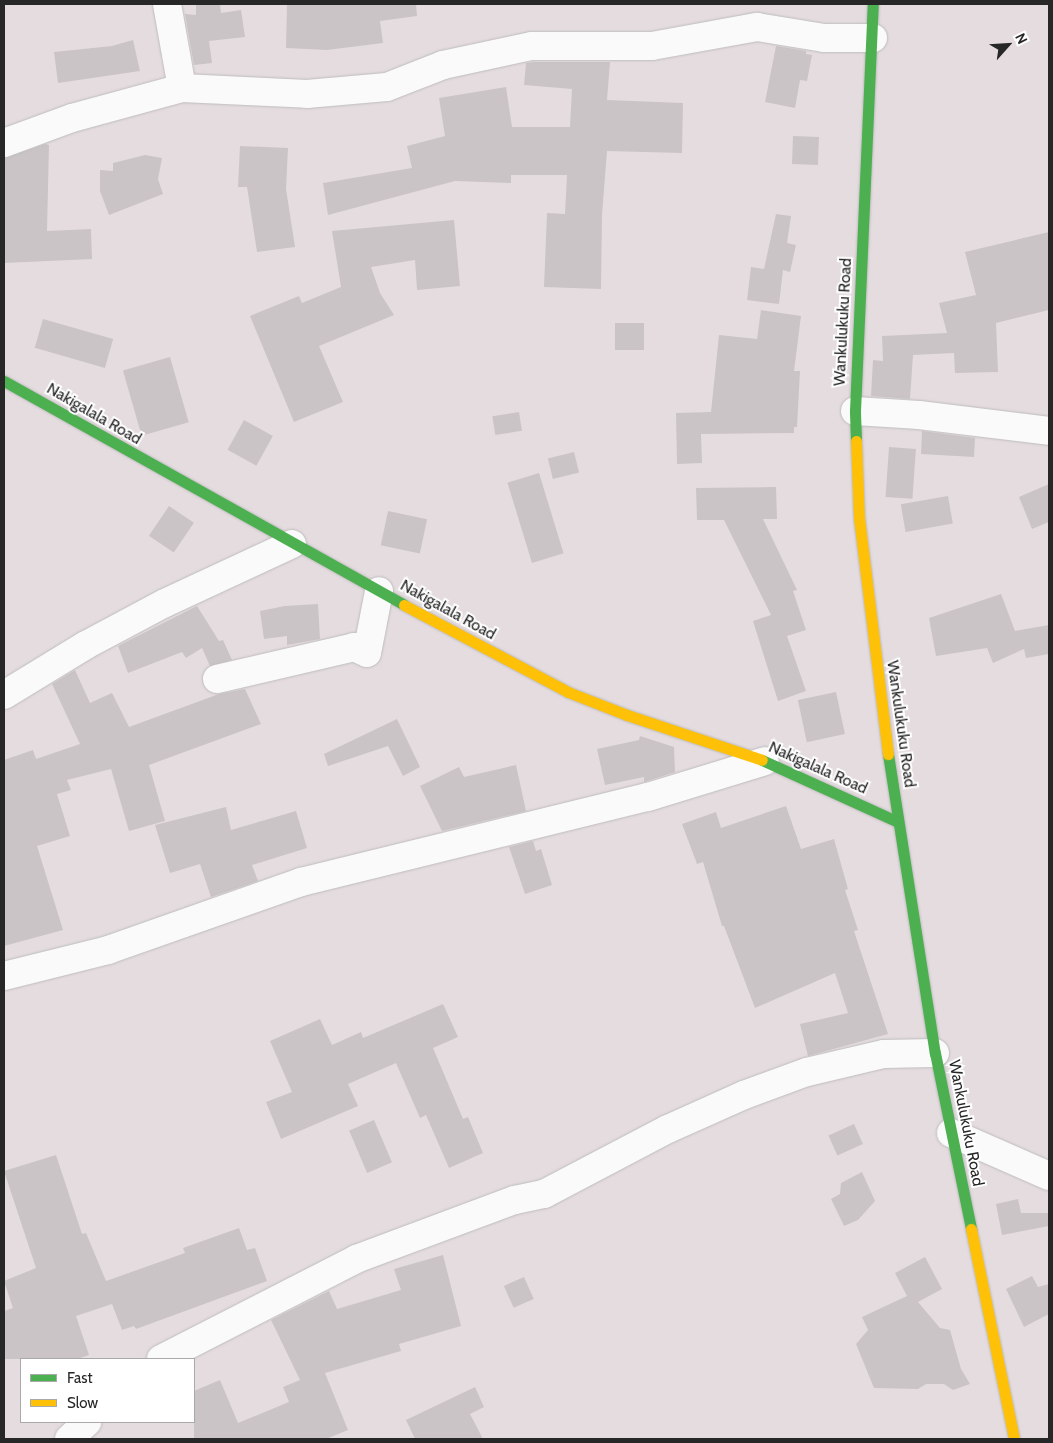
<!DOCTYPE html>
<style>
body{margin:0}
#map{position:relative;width:1053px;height:1443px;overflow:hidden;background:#e5dce0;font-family:Cabin,sans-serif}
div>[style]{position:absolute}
.building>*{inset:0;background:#cac4c7;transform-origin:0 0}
.roads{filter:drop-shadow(0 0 1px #bdbcbc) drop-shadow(0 0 1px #bdbcbc)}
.street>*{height:28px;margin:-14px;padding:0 14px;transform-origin:14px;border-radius:14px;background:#fbfafa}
.fast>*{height:11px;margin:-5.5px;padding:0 5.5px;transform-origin:5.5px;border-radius:5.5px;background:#4caf50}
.slow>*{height:11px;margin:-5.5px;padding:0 5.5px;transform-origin:5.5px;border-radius:5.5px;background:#ffc107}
span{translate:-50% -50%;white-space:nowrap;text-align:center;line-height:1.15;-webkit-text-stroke:4px #fff;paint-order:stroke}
.street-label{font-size:16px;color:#272727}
.frame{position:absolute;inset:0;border:5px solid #272727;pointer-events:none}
.legend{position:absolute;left:20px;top:1358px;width:175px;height:65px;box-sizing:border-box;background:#fff;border:1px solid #a9a9a9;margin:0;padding:6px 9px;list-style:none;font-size:15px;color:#272727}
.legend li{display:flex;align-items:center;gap:10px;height:25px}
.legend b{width:25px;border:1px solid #a9a9a9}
.north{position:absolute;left:983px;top:20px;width:50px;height:50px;-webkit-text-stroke:4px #fff;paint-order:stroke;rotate:64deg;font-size:14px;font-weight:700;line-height:20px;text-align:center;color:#272727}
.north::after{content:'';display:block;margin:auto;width:18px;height:22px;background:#272727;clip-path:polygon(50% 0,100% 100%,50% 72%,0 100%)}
</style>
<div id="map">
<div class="building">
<i style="clip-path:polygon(196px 4px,220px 4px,221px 13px,241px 10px,245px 37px,209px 41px,212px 63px,194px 65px,185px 14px,196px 15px)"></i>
<i style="clip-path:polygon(287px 4px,416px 4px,417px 16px,380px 21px,383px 43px,327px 50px,286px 48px)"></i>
<i style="clip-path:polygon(133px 40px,140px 71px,58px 83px,54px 52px,112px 46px)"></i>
<i style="clip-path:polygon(776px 46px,806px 51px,806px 54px,812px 55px,807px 81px,800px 80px,795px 108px,765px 102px)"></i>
<i style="clip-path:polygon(534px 62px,610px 62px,607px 100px,683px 103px,682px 153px,607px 151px,602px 215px,601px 289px,544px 287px,547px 213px,565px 214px,567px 175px,511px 175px,511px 183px,455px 181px,328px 215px,323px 183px,412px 168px,407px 146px,445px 136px,439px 98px,506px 87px,512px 127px,570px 127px,572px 89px,524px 85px,526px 63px)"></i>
<i style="left:793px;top:136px;width:26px;height:28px;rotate:2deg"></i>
<i style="clip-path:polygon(45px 144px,49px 145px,47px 231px,91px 229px,92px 259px,4px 263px,4px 158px)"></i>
<i style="clip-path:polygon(240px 146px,288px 148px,286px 189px,295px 247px,257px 252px,247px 187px,238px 187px)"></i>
<i style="clip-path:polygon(145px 155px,162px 158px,158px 179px,163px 194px,109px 215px,100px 191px,100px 170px,113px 171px,113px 163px)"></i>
<i style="clip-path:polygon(776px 214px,791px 216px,787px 243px,796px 245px,790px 272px,783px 270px,779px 304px,747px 300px,751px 267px,764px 269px)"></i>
<i style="clip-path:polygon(454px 220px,460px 286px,417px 290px,415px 260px,371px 267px,380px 293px,394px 315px,319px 346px,343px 402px,294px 422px,250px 316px,299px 296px,302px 303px,341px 287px,332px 231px)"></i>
<i style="clip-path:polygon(1049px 232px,1049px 310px,996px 323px,998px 372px,955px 373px,954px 353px,913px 355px,910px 399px,871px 396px,873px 360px,883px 361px,882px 336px,947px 333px,939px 303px,976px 295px,965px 252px)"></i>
<i style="clip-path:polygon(761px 310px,801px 316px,794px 371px,800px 371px,797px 427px,794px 427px,794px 433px,701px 434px,702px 463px,677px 464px,676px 413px,711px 412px,719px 335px,757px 339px)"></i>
<i style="left:43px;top:319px;width:73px;height:30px;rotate:16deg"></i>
<i style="left:615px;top:323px;width:29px;height:27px"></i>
<i style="left:170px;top:357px;width:68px;height:49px;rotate:74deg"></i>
<i style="left:519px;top:412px;width:19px;height:27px;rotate:81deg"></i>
<i style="left:244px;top:420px;width:33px;height:34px;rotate:29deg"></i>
<i style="clip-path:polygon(922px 431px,975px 438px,974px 457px,921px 454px)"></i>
<i style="left:889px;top:447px;width:27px;height:50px;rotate:4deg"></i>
<i style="left:574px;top:452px;width:21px;height:27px;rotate:76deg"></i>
<i style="left:539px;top:473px;width:84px;height:33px;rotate:73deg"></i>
<i style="clip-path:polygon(1049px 484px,1049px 522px,1032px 529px,1019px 497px)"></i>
<i style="clip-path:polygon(776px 487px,777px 519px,763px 519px,797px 590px,793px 591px,806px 630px,787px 636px,806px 691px,778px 701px,753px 621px,771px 615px,724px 520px,697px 520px,696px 488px)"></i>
<i style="left:948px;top:496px;width:28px;height:48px;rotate:80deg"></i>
<i style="left:169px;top:506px;width:30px;height:36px;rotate:34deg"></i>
<i style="left:388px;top:511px;width:40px;height:35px;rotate:12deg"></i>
<i style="clip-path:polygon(1001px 594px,1015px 631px,1049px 625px,1049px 654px,1026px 658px,1024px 649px,993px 663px,987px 648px,936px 656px,929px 618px)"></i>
<i style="clip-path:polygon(318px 604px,320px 639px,287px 645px,287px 636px,264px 639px,260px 611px,285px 606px)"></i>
<i style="clip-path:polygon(197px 606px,219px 641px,223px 640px,232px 660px,210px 666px,202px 648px,186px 658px,182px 652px,128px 673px,118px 646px)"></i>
<i style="clip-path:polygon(75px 670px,90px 703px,112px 693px,129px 727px,219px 694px,245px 689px,261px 724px,149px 765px,165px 821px,129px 831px,111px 769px,67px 780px,71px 790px,57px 794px,70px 836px,37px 846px,63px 930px,4px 946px,4px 760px,33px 750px,36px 759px,80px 744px,52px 684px)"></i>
<i style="left:836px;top:692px;width:43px;height:39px;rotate:78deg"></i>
<i style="clip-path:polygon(397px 719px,420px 767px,403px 776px,388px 746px,328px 766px,324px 754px)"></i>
<i style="clip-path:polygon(640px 736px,674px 747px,675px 772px,644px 782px,644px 777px,605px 785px,597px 749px,639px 740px)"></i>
<i style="clip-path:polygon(516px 765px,526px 811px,442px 831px,420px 786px,459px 767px,464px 777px)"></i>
<i style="clip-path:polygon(786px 806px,801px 849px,834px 839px,848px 889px,845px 890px,858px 930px,854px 931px,888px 1034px,808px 1056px,800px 1024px,848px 1013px,835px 973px,755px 1008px,724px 926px,722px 926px,703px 862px,697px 864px,682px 824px,716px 812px,721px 828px)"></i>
<i style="clip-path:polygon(226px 807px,231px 830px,296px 811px,307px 848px,252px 865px,258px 881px,211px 897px,200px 864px,170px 873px,155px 825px)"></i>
<i style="clip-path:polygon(533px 841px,536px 851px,541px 849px,552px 885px,525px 894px,509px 847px)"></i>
<i style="clip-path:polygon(443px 1004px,458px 1037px,433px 1048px,463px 1119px,468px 1117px,483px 1153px,449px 1168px,426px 1115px,420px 1118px,396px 1063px,348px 1084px,358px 1106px,281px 1139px,266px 1102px,292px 1092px,270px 1041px,320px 1019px,332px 1045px,361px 1032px,363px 1038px)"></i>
<i style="left:374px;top:1120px;width:46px;height:27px;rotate:67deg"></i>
<i style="left:854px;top:1124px;width:22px;height:28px;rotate:66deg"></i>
<i style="clip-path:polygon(56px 1155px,82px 1234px,86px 1233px,106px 1281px,185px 1253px,183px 1248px,239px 1228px,247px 1250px,255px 1248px,267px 1281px,136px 1329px,134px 1326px,122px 1330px,112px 1304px,76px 1316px,89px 1355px,77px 1359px,4px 1359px,4px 1311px,13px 1308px,4px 1281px,36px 1268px,4px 1171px)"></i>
<i style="clip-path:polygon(862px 1172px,875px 1201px,858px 1220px,844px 1226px,831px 1199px,840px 1194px,841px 1183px)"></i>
<i style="clip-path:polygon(1018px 1199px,1021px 1213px,1049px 1213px,1049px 1226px,1002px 1235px,996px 1204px)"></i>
<i style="clip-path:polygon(443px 1255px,461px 1326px,399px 1344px,401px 1351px,325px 1373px,348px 1430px,326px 1439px,194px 1439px,194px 1391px,220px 1380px,238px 1423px,289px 1402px,283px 1387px,300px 1380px,271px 1320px,329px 1291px,337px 1309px,401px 1290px,394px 1269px)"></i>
<i style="clip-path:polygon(925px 1257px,942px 1289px,918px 1302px,940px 1328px,950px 1330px,961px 1369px,970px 1384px,953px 1390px,944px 1384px,926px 1384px,918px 1389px,874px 1388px,856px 1344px,868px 1330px,862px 1317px,907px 1296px,895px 1273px)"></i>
<i style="clip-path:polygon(1032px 1276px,1038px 1287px,1049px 1284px,1049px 1314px,1024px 1327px,1006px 1289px)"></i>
<i style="left:524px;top:1277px;width:24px;height:22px;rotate:66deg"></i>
<i style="clip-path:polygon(475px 1387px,484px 1407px,470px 1414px,483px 1439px,415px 1439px,406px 1420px)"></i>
</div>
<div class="roads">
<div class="street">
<i style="left:167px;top:4px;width:85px;rotate:79.9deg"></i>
<i style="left:4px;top:143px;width:72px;rotate:-20.2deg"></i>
<i style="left:72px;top:118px;width:114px;rotate:-15.3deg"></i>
<i style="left:182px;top:88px;width:125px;rotate:2.7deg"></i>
<i style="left:307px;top:94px;width:80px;rotate:-5deg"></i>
<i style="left:387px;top:87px;width:60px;rotate:-21.4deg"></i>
<i style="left:443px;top:65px;width:91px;rotate:-12.1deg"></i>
<i style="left:532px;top:46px;width:120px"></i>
<i style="left:652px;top:46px;width:107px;rotate:-10.3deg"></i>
<i style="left:757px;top:27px;width:68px;rotate:9.3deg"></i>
<i style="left:824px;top:38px;width:49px"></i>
<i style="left:855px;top:411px;width:64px;rotate:3.6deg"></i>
<i style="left:919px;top:415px;width:131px;rotate:7deg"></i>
<i style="left:217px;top:679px;width:141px;rotate:-13.1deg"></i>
<i style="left:354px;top:647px;width:14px;rotate:25deg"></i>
<i style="left:367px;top:653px;width:63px;rotate:-79deg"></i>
<i style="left:4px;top:695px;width:96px;rotate:-31.4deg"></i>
<i style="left:86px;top:645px;width:89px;rotate:-28deg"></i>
<i style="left:165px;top:603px;width:140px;rotate:-24.9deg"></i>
<i style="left:4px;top:976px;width:107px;rotate:-14deg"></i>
<i style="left:108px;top:950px;width:205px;rotate:-19.4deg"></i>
<i style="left:301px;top:882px;width:357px;rotate:-13.8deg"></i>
<i style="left:648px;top:797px;width:122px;rotate:-17.1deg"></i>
<i style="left:951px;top:1133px;width:107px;rotate:23.7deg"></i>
<i style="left:161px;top:1359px;width:219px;rotate:-27.1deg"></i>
<i style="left:356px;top:1259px;width:170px;rotate:-20.4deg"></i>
<i style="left:515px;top:1200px;width:30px;rotate:-12deg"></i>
<i style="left:544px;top:1194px;width:140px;rotate:-27.7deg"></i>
<i style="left:668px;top:1129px;width:83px;rotate:-24.1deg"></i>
<i style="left:744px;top:1095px;width:67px;rotate:-20.1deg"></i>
<i style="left:807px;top:1072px;width:79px;rotate:-13.2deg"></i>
<i style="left:884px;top:1054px;width:51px;rotate:-1.1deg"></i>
<i style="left:69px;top:1439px;width:25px;rotate:-43deg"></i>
</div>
<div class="fast">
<i style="left:4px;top:381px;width:458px;rotate:29.2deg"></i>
<i style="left:856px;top:441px;width:30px;rotate:-92deg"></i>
<i style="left:855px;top:411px;width:407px;rotate:-87.5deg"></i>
<i style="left:888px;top:754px;width:303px;rotate:81.1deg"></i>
<i style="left:935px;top:1053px;width:180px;rotate:78.4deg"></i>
<i style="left:762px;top:760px;width:149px;rotate:24.5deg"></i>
</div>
<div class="slow">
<i style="left:856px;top:441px;width:77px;rotate:87.8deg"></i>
<i style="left:859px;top:518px;width:238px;rotate:83deg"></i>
<i style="left:404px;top:605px;width:186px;rotate:27.9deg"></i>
<i style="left:568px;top:692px;width:63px;rotate:21.3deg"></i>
<i style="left:627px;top:715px;width:142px;rotate:18.4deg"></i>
<i style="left:971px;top:1229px;width:214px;rotate:78.4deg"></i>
</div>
</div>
<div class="street-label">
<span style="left:843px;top:322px;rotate:-87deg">Wankulukuku Road</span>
<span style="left:94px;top:414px;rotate:30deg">Nakigalala Road</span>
<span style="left:448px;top:610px;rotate:29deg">Nakigalala Road</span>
<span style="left:901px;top:724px;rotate:82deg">Wankulukuku Road</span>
<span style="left:818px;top:768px;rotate:24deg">Nakigalala Road</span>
<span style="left:966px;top:1123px;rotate:79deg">Wankulukuku Road</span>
</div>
<div class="frame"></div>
<ul class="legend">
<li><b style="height:6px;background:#4caf50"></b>Fast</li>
<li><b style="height:6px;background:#ffc107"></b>Slow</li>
</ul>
<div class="north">N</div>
</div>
